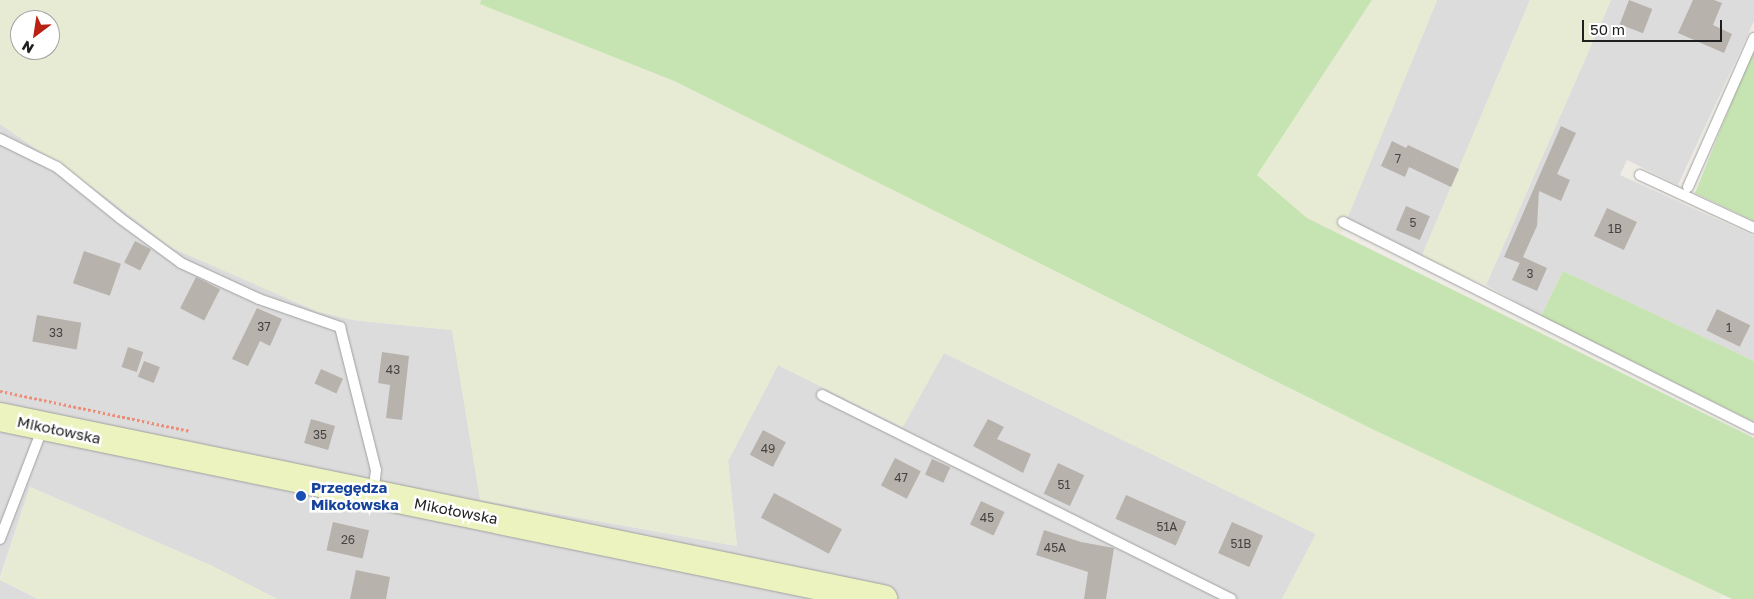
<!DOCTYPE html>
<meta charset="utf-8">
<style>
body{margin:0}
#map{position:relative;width:1754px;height:599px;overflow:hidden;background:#efece6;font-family:"Golos Text",sans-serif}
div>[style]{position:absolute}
.residential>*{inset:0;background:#dddcdc}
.farmland>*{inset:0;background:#e8ebd3}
.grass>*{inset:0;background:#c6e4b1}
.building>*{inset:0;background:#b8b2ac;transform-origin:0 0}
.path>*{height:3px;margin-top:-1.5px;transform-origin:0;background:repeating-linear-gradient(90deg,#ec8e79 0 2.5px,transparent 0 5px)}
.roads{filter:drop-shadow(0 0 1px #a0a0a0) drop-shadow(0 0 1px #a0a0a0)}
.lane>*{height:10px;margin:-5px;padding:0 5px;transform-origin:5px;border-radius:5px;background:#fff}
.secondary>*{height:28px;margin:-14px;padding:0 14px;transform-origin:14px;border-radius:14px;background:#ecf3bf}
.dots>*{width:14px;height:14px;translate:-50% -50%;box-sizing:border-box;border:2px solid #fff;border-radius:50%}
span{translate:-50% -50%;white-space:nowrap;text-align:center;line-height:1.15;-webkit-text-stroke:5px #fff;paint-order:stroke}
.number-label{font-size:12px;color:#454442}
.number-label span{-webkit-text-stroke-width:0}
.street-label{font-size:15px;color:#1f1f1f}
.transit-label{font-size:15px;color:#164399;font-weight:700}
.left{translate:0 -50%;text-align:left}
.north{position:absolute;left:10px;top:10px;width:50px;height:50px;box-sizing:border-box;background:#fff;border:1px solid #a5a5a5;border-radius:50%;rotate:211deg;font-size:14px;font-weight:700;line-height:20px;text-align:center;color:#1f1f1f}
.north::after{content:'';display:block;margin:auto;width:18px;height:22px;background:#ba2113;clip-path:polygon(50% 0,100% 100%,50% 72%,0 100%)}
.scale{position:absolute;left:1582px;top:20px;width:140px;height:22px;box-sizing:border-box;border:2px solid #1f1f1f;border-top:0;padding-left:6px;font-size:15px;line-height:18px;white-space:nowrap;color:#1f1f1f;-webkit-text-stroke:4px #fff;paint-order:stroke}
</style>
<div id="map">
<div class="residential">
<i style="clip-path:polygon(1437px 0,1530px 0,1421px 258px,1347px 218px)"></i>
<i style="clip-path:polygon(1611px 0,1754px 0,1754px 21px,1678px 185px,1627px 160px,1620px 175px,1754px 236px,1754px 361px,1563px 271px,1541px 316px,1486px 285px)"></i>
<i style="clip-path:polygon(0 124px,102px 194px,172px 248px,353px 320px,452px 330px,481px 500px,737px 546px,728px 461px,778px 365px,902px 427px,944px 353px,1316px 534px,1282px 599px,277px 599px,210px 565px,30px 487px,0 577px)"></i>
<i style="clip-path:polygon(0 580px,38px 599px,0 599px)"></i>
</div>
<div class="farmland">
<i style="clip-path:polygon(evenodd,0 0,481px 0,481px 4px,673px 81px,1372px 429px,1722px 594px,1720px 599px,1282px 599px,1316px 534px,944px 353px,903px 427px,778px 365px,728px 461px,737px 546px,480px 500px,452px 330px,353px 320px,318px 312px,172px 248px,102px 194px,0 124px,0 0,20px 20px,50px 20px,50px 50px,20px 50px,20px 20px)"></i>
<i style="clip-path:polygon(1372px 0,1437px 0,1341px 234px,1307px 218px,1257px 175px)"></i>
<i style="clip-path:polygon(1530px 0,1611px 0,1486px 285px,1421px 258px)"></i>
<i style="clip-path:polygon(30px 487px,210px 565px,277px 599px,39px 599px,0 580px)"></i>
</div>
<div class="grass">
<i style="clip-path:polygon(481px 0,1372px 0,1257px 175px,1307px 218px,1754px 438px,1754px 599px,1732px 599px,1372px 429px,674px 81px,480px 4px)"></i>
<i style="clip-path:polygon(1754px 47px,1754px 221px,1695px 193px)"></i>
<i style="clip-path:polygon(1563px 271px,1754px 361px,1754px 422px,1541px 316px)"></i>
</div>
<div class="building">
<i style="left:1629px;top:0;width:25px;height:26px;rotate:21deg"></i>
<i style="clip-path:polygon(1693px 0,1714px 0,1722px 3px,1713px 25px,1732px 34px,1724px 53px,1678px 33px)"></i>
<i style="clip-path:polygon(1561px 126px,1576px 133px,1557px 174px,1570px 180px,1561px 201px,1539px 191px,1537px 226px,1523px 257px,1547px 268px,1537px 291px,1512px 280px,1522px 258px,1520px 263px,1504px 257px)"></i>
<i style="clip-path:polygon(1392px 141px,1406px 148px,1408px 145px,1459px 169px,1451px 187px,1409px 167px,1405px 177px,1381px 166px)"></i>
<i style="left:1406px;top:206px;width:26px;height:26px;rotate:23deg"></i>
<i style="left:1607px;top:208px;width:33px;height:31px;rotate:25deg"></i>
<i style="left:135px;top:241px;width:18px;height:24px;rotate:27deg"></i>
<i style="left:84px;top:251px;width:39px;height:34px;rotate:19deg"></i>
<i style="left:196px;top:277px;width:27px;height:35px;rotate:27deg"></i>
<i style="clip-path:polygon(257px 308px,282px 319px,270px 346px,260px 341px,248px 366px,232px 359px)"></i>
<i style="left:1717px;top:309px;width:37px;height:24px;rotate:26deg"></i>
<i style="left:37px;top:315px;width:45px;height:27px;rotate:10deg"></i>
<i style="left:128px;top:347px;width:16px;height:21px;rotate:18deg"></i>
<i style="clip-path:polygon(382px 352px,409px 356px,402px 420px,386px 418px,390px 385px,378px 383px)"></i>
<i style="left:144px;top:361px;width:17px;height:17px;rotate:21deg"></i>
<i style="left:321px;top:369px;width:24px;height:16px;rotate:24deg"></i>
<i style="left:311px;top:419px;width:25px;height:25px;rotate:16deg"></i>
<i style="clip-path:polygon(988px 419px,1004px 427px,997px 439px,1031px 454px,1023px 473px,973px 446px)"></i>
<i style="left:763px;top:430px;width:26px;height:28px;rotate:28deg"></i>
<i style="left:895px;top:458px;width:29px;height:31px;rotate:27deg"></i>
<i style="left:932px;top:459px;width:20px;height:17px;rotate:24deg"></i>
<i style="left:1058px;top:463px;width:29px;height:34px;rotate:25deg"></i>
<i style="left:774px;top:493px;width:77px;height:28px;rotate:28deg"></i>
<i style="left:1126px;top:495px;width:66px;height:26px;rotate:24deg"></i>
<i style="left:981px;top:501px;width:26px;height:26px;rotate:25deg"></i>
<i style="left:333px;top:522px;width:37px;height:29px;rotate:13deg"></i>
<i style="left:1232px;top:522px;width:34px;height:34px;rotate:24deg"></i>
<i style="clip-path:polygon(1044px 530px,1081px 542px,1114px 548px,1106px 599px,1084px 599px,1088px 572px,1036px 555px)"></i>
<i style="clip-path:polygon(356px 570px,390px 577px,386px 599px,350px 599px)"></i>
</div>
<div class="path">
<i style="left:0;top:391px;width:194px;rotate:11.9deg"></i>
</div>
<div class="roads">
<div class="lane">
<i style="left:0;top:139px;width:64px;rotate:26.2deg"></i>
<i style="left:57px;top:167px;width:81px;rotate:39deg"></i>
<i style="left:120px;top:218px;width:76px;rotate:36.4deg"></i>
<i style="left:181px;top:263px;width:86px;rotate:24.8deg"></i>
<i style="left:259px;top:299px;width:86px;rotate:19.1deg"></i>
<i style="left:340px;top:327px;width:147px;rotate:75.9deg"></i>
<i style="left:376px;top:470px;width:24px;rotate:97deg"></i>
<i style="left:1640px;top:175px;width:126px;rotate:24.9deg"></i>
<i style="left:1688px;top:187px;width:163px;rotate:-66.1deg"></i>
<i style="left:1343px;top:222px;width:460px;rotate:26.7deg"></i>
<i style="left:822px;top:395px;width:457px;rotate:26.5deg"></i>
<i style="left:0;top:539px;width:120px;rotate:-69deg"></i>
</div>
<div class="secondary">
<i style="left:0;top:417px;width:902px;rotate:11.65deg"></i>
</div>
</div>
<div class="dots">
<i style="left:301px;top:496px;background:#1a4fb4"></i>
</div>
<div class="number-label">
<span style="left:1398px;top:159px">7</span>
<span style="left:1413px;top:223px">5</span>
<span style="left:1615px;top:229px">1B</span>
<span style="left:1530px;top:274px">3</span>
<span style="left:264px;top:327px">37</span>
<span style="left:1729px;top:328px">1</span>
<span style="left:56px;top:333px">33</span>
<span style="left:393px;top:370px">43</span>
<span style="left:320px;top:435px">35</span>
<span style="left:768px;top:449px">49</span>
<span style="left:901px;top:478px">47</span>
<span style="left:1064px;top:485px">51</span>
<span style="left:987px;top:518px">45</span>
<span style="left:1167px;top:527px">51A</span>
<span style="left:348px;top:540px">26</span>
<span style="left:1241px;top:544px">51B</span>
<span style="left:1055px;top:548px">45A</span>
</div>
<div class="street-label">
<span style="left:59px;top:430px;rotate:12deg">Mikołowska</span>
<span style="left:456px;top:511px;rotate:11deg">Mikołowska</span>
</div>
<div class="transit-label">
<span class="left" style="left:311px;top:496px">Przegędza<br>Mikołowska</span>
</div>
<div class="north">N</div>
<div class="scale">50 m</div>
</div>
